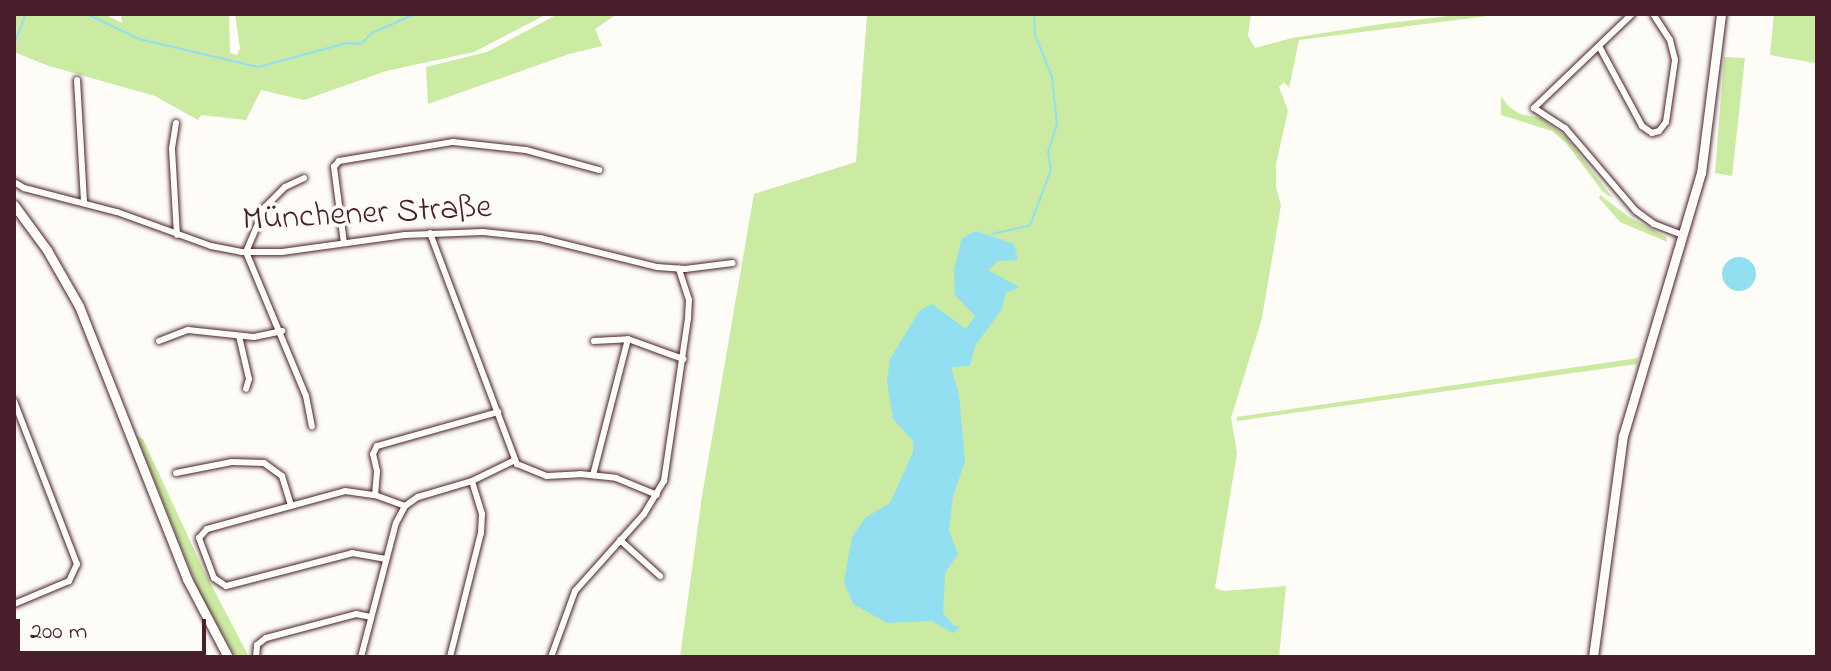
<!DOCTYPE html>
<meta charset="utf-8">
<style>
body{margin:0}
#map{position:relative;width:1831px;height:671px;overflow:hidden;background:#fdfcf7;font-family:"Indie Flower",sans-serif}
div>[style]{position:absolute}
.green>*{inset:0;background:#cbeaa2}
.water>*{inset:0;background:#91dff0}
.round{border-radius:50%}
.stream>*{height:2px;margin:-1px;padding:0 1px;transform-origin:1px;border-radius:1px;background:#91dff0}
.roads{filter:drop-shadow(0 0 2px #4a1f2b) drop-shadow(0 0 2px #4a1f2b)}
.street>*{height:6px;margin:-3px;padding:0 3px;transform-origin:3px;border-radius:3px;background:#fdfcf7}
.secondary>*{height:9px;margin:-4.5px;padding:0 4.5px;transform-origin:4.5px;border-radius:4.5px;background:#fdfcf7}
span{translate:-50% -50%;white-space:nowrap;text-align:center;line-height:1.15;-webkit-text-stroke:7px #fdfcf7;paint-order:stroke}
.street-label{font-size:34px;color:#4a1f2b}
.frame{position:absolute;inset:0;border:16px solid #4a1f2b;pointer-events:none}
.scale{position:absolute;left:16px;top:619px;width:190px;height:36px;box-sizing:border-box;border:4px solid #4a1f2b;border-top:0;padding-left:10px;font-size:24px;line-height:28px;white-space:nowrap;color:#4a1f2b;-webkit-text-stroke:6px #fdfcf7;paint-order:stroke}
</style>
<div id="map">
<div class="green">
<i style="clip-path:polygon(14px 14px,104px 14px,122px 23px,121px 14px,229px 14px,230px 53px,237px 55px,240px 48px,235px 14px,547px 14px,474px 52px,386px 71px,304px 100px,261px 90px,246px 120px,201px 115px,198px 120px,155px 96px,49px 66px,14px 52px)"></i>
<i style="clip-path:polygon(558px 14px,617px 14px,595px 29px,602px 46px,569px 54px,428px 104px,426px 67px,487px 52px)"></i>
<i style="clip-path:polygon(867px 14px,1251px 14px,1248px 36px,1255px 48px,1292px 38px,1381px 24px,1465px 14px,1503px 14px,1299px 40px,1289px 88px,1284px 82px,1279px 87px,1288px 111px,1276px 164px,1276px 187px,1281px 205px,1262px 318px,1231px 418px,1237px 453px,1215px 588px,1224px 591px,1286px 586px,1279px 657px,680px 657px,702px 496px,754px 194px,856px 162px)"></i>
<i style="clip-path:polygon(1774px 14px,1817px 14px,1815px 63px,1770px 55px)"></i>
<i style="clip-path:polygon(1724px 57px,1745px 58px,1732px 176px,1715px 173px)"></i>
<i style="clip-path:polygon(1501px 96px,1508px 106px,1520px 114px,1541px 118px,1566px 137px,1613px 198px,1603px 192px,1566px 143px,1552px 131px,1501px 115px)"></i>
<i style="clip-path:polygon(1600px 195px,1629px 217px,1666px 237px,1667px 242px,1620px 222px,1599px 198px)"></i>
<i style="clip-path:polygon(1638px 358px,1637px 364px,1237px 421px,1237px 417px)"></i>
<i style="clip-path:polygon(137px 436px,143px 439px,203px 569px,249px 657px,236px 657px,200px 594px)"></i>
</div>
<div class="water">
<i style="clip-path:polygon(976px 231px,1014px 244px,1018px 260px,998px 261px,988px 270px,1019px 287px,1006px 293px,1001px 310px,975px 346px,970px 366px,951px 367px,959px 395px,965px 462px,953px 496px,949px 531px,958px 554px,945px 573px,943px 613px,953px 625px,960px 627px,953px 633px,932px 621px,887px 623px,853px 604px,844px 582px,852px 537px,865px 518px,890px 503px,913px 452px,913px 441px,893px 419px,887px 381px,890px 359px,920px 310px,932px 304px,966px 329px,975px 316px,955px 295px,954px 270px,962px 238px)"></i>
<i class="round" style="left:1722px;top:257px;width:34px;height:34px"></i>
</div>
<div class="stream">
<i style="left:87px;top:14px;width:58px;rotate:25.7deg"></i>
<i style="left:139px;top:39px;width:122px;rotate:13.2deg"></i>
<i style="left:258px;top:67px;width:92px;rotate:-15.1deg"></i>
<i style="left:347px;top:43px;width:14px;rotate:4deg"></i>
<i style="left:361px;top:44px;width:16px;rotate:-45deg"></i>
<i style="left:372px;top:33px;width:47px;rotate:-23.8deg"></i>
<i style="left:15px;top:42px;width:30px;rotate:-69deg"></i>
<i style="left:992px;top:234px;width:39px;rotate:-13deg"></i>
<i style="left:1030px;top:225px;width:59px;rotate:-69.1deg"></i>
<i style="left:1051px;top:170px;width:18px;rotate:-99deg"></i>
<i style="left:1048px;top:152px;width:29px;rotate:-72deg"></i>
<i style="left:1057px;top:124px;width:47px;rotate:-96.1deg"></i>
<i style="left:1052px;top:77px;width:45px;rotate:-112deg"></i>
<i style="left:1035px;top:35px;width:21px;rotate:-93deg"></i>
</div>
<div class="roads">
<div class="street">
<i style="left:1632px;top:14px;width:136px;rotate:136.2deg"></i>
<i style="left:1534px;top:108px;width:37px;rotate:33deg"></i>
<i style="left:1565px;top:128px;width:109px;rotate:49.5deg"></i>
<i style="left:1636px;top:211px;width:22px;rotate:36deg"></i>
<i style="left:1654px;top:224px;width:30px;rotate:21deg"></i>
<i style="left:1599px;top:46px;width:91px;rotate:61.7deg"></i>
<i style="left:1642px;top:126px;width:12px;rotate:35deg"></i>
<i style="left:1652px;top:133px;width:7px;rotate:-16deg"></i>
<i style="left:1659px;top:131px;width:11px;rotate:-52deg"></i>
<i style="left:1666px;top:122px;width:63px;rotate:-81.7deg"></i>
<i style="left:1675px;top:60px;width:21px;rotate:-104deg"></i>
<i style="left:1670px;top:40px;width:31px;rotate:-123deg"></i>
<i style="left:77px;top:80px;width:122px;rotate:86.7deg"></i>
<i style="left:176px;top:123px;width:26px;rotate:99deg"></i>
<i style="left:172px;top:149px;width:86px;rotate:86.7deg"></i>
<i style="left:14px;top:182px;width:12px;rotate:31deg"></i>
<i style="left:24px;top:188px;width:96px;rotate:14.5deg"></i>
<i style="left:117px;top:212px;width:100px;rotate:19.9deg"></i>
<i style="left:211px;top:246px;width:31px;rotate:11deg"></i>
<i style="left:241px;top:252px;width:41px"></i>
<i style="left:282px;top:252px;width:124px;rotate:-7.9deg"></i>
<i style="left:405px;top:235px;width:78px;rotate:-2.2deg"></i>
<i style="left:483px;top:232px;width:57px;rotate:6deg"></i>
<i style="left:540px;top:238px;width:121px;rotate:13.9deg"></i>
<i style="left:657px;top:267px;width:28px;rotate:4deg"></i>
<i style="left:685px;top:269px;width:48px;rotate:-7.1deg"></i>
<i style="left:430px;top:233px;width:247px;rotate:69.4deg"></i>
<i style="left:517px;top:464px;width:32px;rotate:22deg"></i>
<i style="left:547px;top:476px;width:33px;rotate:-3deg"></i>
<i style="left:580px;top:474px;width:36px;rotate:6deg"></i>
<i style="left:616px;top:478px;width:44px;rotate:22.5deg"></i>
<i style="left:344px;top:243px;width:77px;rotate:-97.5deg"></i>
<i style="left:334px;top:167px;width:8px;rotate:-50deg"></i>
<i style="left:339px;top:161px;width:116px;rotate:-9.5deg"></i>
<i style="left:453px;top:142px;width:73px;rotate:6.3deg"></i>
<i style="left:526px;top:150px;width:76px;rotate:15.3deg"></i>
<i style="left:246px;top:252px;width:156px;rotate:67.4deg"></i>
<i style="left:306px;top:396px;width:31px;rotate:79deg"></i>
<i style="left:246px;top:252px;width:49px;rotate:-67.1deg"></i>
<i style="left:265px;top:207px;width:28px;rotate:-45deg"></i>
<i style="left:285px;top:187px;width:21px;rotate:-25deg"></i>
<i style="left:239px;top:336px;width:44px;rotate:76.9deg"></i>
<i style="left:249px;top:379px;width:10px;rotate:107deg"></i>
<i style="left:159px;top:341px;width:31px;rotate:-21deg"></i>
<i style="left:188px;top:330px;width:66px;rotate:6.1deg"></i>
<i style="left:254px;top:337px;width:29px;rotate:-12deg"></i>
<i style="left:594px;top:341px;width:34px;rotate:-3deg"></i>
<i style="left:628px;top:339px;width:59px;rotate:20deg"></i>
<i style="left:14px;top:401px;width:175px;rotate:68.9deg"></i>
<i style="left:77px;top:564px;width:19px;rotate:115deg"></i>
<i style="left:69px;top:581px;width:60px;rotate:157.3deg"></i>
<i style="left:176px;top:473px;width:57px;rotate:-11.1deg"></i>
<i style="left:232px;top:462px;width:32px;rotate:2deg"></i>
<i style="left:264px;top:463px;width:22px;rotate:36deg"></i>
<i style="left:282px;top:476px;width:31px;rotate:73deg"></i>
<i style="left:593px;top:475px;width:140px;rotate:-75.6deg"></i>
<i style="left:375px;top:495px;width:24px;rotate:-85deg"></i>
<i style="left:377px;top:471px;width:17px;rotate:-103deg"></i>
<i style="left:373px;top:454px;width:9px;rotate:-63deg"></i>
<i style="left:377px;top:446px;width:126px;rotate:-15.7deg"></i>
<i style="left:620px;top:540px;width:54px;rotate:42deg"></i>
<i style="left:386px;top:559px;width:34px;rotate:-170deg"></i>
<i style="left:353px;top:553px;width:131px;rotate:165.4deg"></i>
<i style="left:226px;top:586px;width:14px;rotate:-146deg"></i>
<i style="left:214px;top:578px;width:43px;rotate:-110.6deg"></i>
<i style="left:199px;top:538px;width:12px;rotate:-48deg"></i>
<i style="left:207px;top:529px;width:143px;rotate:-15.4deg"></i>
<i style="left:345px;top:491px;width:30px;rotate:8deg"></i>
<i style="left:375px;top:495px;width:32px;rotate:20deg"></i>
<i style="left:256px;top:657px;width:12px;rotate:-85deg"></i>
<i style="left:257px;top:645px;width:11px;rotate:-38deg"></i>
<i style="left:266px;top:638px;width:93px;rotate:-14.9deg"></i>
<i style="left:356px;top:614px;width:15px;rotate:11deg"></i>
<i style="left:361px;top:657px;width:138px;rotate:-75.4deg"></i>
<i style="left:396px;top:523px;width:19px;rotate:-62deg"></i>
<i style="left:405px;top:506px;width:16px;rotate:-35deg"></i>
<i style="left:418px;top:497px;width:56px;rotate:-16.5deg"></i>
<i style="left:472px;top:481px;width:48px;rotate:-26deg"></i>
<i style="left:450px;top:657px;width:128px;rotate:-76deg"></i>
<i style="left:481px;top:533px;width:19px;rotate:-87deg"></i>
<i style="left:482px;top:514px;width:34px;rotate:-107deg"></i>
<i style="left:551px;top:657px;width:70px;rotate:-70deg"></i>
<i style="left:575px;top:591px;width:103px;rotate:-48.1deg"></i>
<i style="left:644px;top:514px;width:39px;rotate:-59deg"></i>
<i style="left:664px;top:481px;width:165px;rotate:-81.6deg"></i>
<i style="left:688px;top:318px;width:18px;rotate:-87deg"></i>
<i style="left:689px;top:300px;width:33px;rotate:-108deg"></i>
</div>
<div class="secondary">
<i style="left:14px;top:205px;width:56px;rotate:53.7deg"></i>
<i style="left:47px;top:250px;width:64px;rotate:60.3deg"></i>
<i style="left:79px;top:306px;width:294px;rotate:68.4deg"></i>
<i style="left:187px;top:579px;width:88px;rotate:62.3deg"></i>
<i style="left:1593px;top:657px;width:223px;rotate:-82.3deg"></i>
<i style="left:1623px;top:436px;width:274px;rotate:-73.5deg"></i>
<i style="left:1701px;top:173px;width:160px;rotate:-82.8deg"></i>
</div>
</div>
<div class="street-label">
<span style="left:367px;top:215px;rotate:-3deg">Münchener Straße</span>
</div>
<div class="frame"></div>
<div class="scale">200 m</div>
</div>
